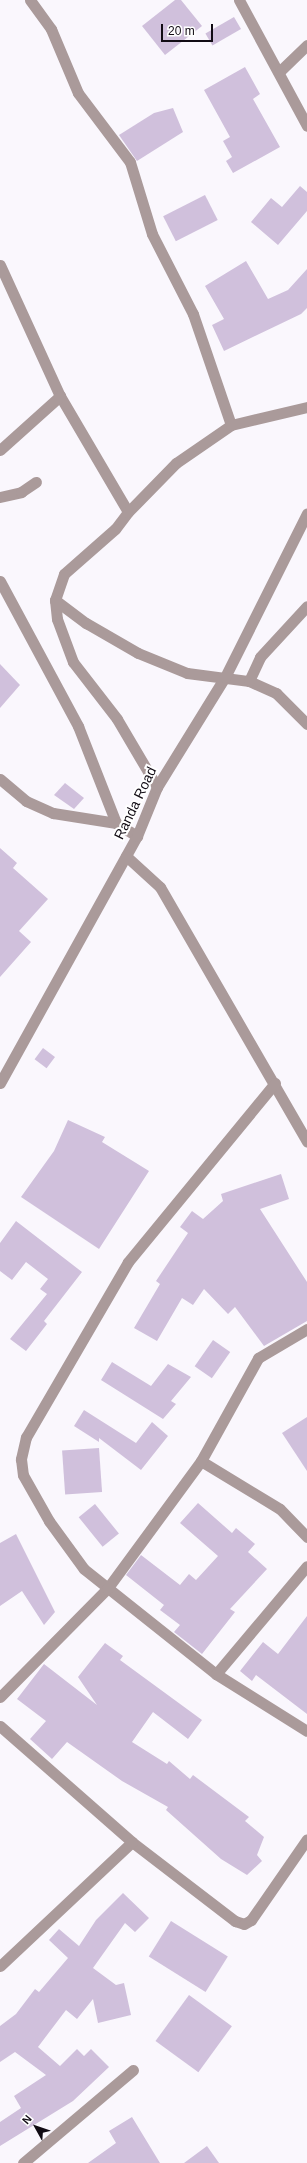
<!DOCTYPE html>
<style>
body{margin:0}
#map{position:relative;width:307px;height:2163px;overflow:hidden;background:#faf7fd;font-family:Arial,sans-serif}
div>[style]{position:absolute}
.building>*{inset:0;background:#d0c0dc;transform-origin:0 0}
.minor>*{height:11px;margin:-5.5px;padding:0 5.5px;transform-origin:5.5px;border-radius:5.5px;background:#aa9a9a}
span{translate:-50% -50%;white-space:nowrap;text-align:center;line-height:1.15;-webkit-text-stroke:4px #fff;paint-order:stroke}
.street-label{font-size:14px;color:#110b14}
.north{position:absolute;left:16px;top:2107px;width:40px;height:40px;-webkit-text-stroke:3px #fff;paint-order:stroke;rotate:310deg;font-size:11px;font-weight:700;line-height:16px;text-align:center;color:#110b14}
.north::after{content:'';display:block;margin:auto;width:14px;height:18px;background:#110b14;clip-path:polygon(50% 0,100% 100%,50% 72%,0 100%)}
.scale{position:absolute;left:161px;top:24px;width:52px;height:18px;box-sizing:border-box;border:2px solid #110b14;border-top:0;padding-left:5px;font-size:12px;line-height:14px;white-space:nowrap;color:#110b14;-webkit-text-stroke:3px #fff;paint-order:stroke}
</style>
<div id="map">
<div class="building">
<i style="clip-path:polygon(175px 0,181px 0,202px 26px,165px 55px,142px 26px)"></i>
<i style="left:234px;top:17px;width:14px;height:33px;rotate:60deg"></i>
<i style="clip-path:polygon(245px 67px,260px 94px,253px 99px,280px 147px,233px 173px,226px 161px,232px 157px,223px 141px,230px 137px,204px 90px)"></i>
<i style="clip-path:polygon(173px 108px,183px 132px,137px 161px,119px 135px,154px 113px)"></i>
<i style="clip-path:polygon(300px 186px,307px 192px,307px 211px,278px 245px,251px 222px,271px 198px,282px 207px)"></i>
<i style="left:205px;top:195px;width:28px;height:47px;rotate:63deg"></i>
<i style="clip-path:polygon(246px 261px,268px 299px,288px 290px,307px 269px,307px 308px,301px 314px,224px 351px,212px 325px,224px 319px,205px 286px)"></i>
<i style="clip-path:polygon(0 664px,20px 685px,0 708px)"></i>
<i style="clip-path:polygon(65px 783px,84px 798px,74px 809px,54px 795px)"></i>
<i style="clip-path:polygon(0 848px,17px 863px,13px 868px,48px 899px,19px 931px,31px 942px,0 977px)"></i>
<i style="left:43px;top:1048px;width:15px;height:14px;rotate:37deg"></i>
<i style="clip-path:polygon(68px 1120px,105px 1137px,102px 1142px,149px 1171px,99px 1249px,21px 1197px,54px 1151px)"></i>
<i style="clip-path:polygon(281px 1174px,289px 1199px,260px 1209px,307px 1282px,307px 1321px,264px 1346px,235px 1307px,228px 1314px,204px 1289px,193px 1305px,182px 1298px,157px 1341px,134px 1328px,160px 1284px,156px 1281px,188px 1233px,180px 1227px,192px 1211px,203px 1219px,223px 1201px,221px 1194px)"></i>
<i style="clip-path:polygon(16px 1221px,82px 1272px,44px 1321px,47px 1324px,26px 1351px,10px 1339px,47px 1294px,40px 1289px,48px 1279px,26px 1262px,12px 1280px,0 1271px,0 1243px)"></i>
<i style="left:213px;top:1340px;width:21px;height:32px;rotate:35deg"></i>
<i style="clip-path:polygon(112px 1362px,151px 1386px,168px 1364px,191px 1377px,171px 1401px,176px 1404px,163px 1419px,101px 1380px)"></i>
<i style="clip-path:polygon(84px 1410px,136px 1443px,152px 1422px,168px 1436px,141px 1470px,99px 1438px,99px 1442px,74px 1426px)"></i>
<i style="clip-path:polygon(307px 1417px,307px 1471px,282px 1433px)"></i>
<i style="left:99px;top:1448px;width:44px;height:37px;rotate:86deg"></i>
<i style="clip-path:polygon(198px 1503px,232px 1533px,236px 1528px,255px 1544px,248px 1552px,267px 1569px,230px 1609px,235px 1612px,202px 1654px,174px 1632px,180px 1625px,160px 1610px,164px 1605px,126px 1575px,141px 1555px,180px 1585px,189px 1574px,196px 1580px,218px 1556px,180px 1523px)"></i>
<i style="left:95px;top:1504px;width:38px;height:21px;rotate:51deg"></i>
<i style="clip-path:polygon(16px 1534px,55px 1612px,44px 1625px,22px 1591px,0 1606px,0 1543px)"></i>
<i style="clip-path:polygon(307px 1616px,307px 1714px,256px 1675px,252px 1681px,240px 1671px,263px 1642px,278px 1654px)"></i>
<i style="clip-path:polygon(105px 1643px,123px 1656px,120px 1660px,202px 1720px,188px 1739px,153px 1712px,132px 1742px,167px 1764px,169px 1761px,190px 1779px,193px 1775px,249px 1817px,245px 1821px,264px 1837px,257px 1855px,262px 1861px,247px 1875px,221px 1859px,166px 1810px,168px 1807px,122px 1781px,67px 1742px,52px 1759px,30px 1739px,46px 1721px,17px 1699px,44px 1664px,97px 1705px,78px 1677px)"></i>
<i style="clip-path:polygon(123px 1893px,149px 1918px,135px 1932px,125px 1923px,93px 1968px,116px 1985px,124px 1983px,131px 2015px,98px 2023px,93px 1999px,77px 2019px,66px 2010px,38px 2047px,60px 2066px,77px 2049px,84px 2056px,91px 2049px,109px 2067px,73px 2101px,0 2146px,0 2122px,21px 2108px,14px 2096px,46px 2075px,15px 2052px,0 2062px,0 2026px,16px 2014px,35px 1989px,39px 1992px,68px 1958px,49px 1940px,59px 1929px,79px 1946px,96px 1920px)"></i>
<i style="left:171px;top:1921px;width:67px;height:42px;rotate:32deg"></i>
<i style="left:189px;top:1995px;width:53px;height:57px;rotate:36deg"></i>
<i style="clip-path:polygon(132px 2117px,160px 2163px,88px 2163px,116px 2143px,109px 2131px)"></i>
<i style="clip-path:polygon(207px 2146px,219px 2163px,184px 2163px)"></i>
</div>
<div class="minor">
<i style="left:30px;top:0;width:36px;rotate:54deg"></i>
<i style="left:51px;top:29px;width:69px;rotate:67.1deg"></i>
<i style="left:78px;top:93px;width:86px;rotate:53deg"></i>
<i style="left:130px;top:162px;width:75px;rotate:73deg"></i>
<i style="left:152px;top:234px;width:90px;rotate:62.9deg"></i>
<i style="left:193px;top:314px;width:117px;rotate:71.1deg"></i>
<i style="left:239px;top:0;width:143px;rotate:61.6deg"></i>
<i style="left:279px;top:72px;width:39px;rotate:-44deg"></i>
<i style="left:0;top:265px;width:144px;rotate:65.4deg"></i>
<i style="left:60px;top:396px;width:134px;rotate:59.6deg"></i>
<i style="left:128px;top:512px;width:21px;rotate:127deg"></i>
<i style="left:115px;top:529px;width:68px;rotate:138.6deg"></i>
<i style="left:64px;top:574px;width:28px;rotate:109deg"></i>
<i style="left:55px;top:600px;width:19px;rotate:84deg"></i>
<i style="left:57px;top:619px;width:46px;rotate:69.6deg"></i>
<i style="left:73px;top:662px;width:72px;rotate:52.3deg"></i>
<i style="left:117px;top:719px;width:79px;rotate:59.5deg"></i>
<i style="left:0;top:450px;width:81px;rotate:-42deg"></i>
<i style="left:0;top:497px;width:22px;rotate:-13deg"></i>
<i style="left:21px;top:492px;width:18px;rotate:-34deg"></i>
<i style="left:128px;top:512px;width:69px;rotate:-45.6deg"></i>
<i style="left:176px;top:463px;width:67px;rotate:-34.6deg"></i>
<i style="left:231px;top:425px;width:78px;rotate:-13.3deg"></i>
<i style="left:0;top:581px;width:165px;rotate:61.7deg"></i>
<i style="left:78px;top:726px;width:104px;rotate:68.6deg"></i>
<i style="left:55px;top:600px;width:39px;rotate:37deg"></i>
<i style="left:86px;top:623px;width:60px;rotate:30deg"></i>
<i style="left:138px;top:653px;width:53px;rotate:22.2deg"></i>
<i style="left:187px;top:673px;width:63px;rotate:7.4deg"></i>
<i style="left:249px;top:681px;width:30px;rotate:24deg"></i>
<i style="left:276px;top:693px;width:44px;rotate:45deg"></i>
<i style="left:249px;top:681px;width:26px;rotate:-65deg"></i>
<i style="left:260px;top:657px;width:69px;rotate:-47.3deg"></i>
<i style="left:0;top:779px;width:34px;rotate:40deg"></i>
<i style="left:26px;top:801px;width:30px;rotate:24deg"></i>
<i style="left:53px;top:813px;width:64px;rotate:9deg"></i>
<i style="left:116px;top:823px;width:25px;rotate:32deg"></i>
<i style="left:126px;top:856px;width:46px;rotate:42.4deg"></i>
<i style="left:160px;top:887px;width:294px;rotate:60deg"></i>
<i style="left:0;top:1083px;width:282px;rotate:-61deg"></i>
<i style="left:137px;top:836px;width:53px;rotate:-67.8deg"></i>
<i style="left:157px;top:787px;width:129px;rotate:-58.3deg"></i>
<i style="left:225px;top:677px;width:183px;rotate:-63.4deg"></i>
<i style="left:275px;top:1083px;width:232px;rotate:129.4deg"></i>
<i style="left:128px;top:1262px;width:203px;rotate:120.2deg"></i>
<i style="left:26px;top:1437px;width:23px;rotate:103deg"></i>
<i style="left:21px;top:1459px;width:16px;rotate:83deg"></i>
<i style="left:23px;top:1475px;width:53px;rotate:60.5deg"></i>
<i style="left:49px;top:1521px;width:59px;rotate:53.9deg"></i>
<i style="left:84px;top:1569px;width:169px;rotate:38.5deg"></i>
<i style="left:216px;top:1674px;width:107px;rotate:32.1deg"></i>
<i style="left:201px;top:1461px;width:92px;rotate:31.3deg"></i>
<i style="left:280px;top:1509px;width:39px;rotate:46deg"></i>
<i style="left:216px;top:1674px;width:141px;rotate:-49.9deg"></i>
<i style="left:0;top:1697px;width:152px;rotate:-45.3deg"></i>
<i style="left:107px;top:1589px;width:159px;rotate:-53.7deg"></i>
<i style="left:201px;top:1461px;width:118px;rotate:-61deg"></i>
<i style="left:258px;top:1358px;width:57px;rotate:-30.6deg"></i>
<i style="left:0;top:1726px;width:176px;rotate:41.3deg"></i>
<i style="left:132px;top:1842px;width:130px;rotate:37.5deg"></i>
<i style="left:235px;top:1921px;width:9px;rotate:18deg"></i>
<i style="left:244px;top:1924px;width:8px;rotate:-30deg"></i>
<i style="left:251px;top:1920px;width:98px;rotate:-55.3deg"></i>
<i style="left:0;top:1966px;width:181px;rotate:-43.2deg"></i>
<i style="left:23px;top:2163px;width:144px;rotate:-40.2deg"></i>
</div>
<div class="street-label">
<span style="left:135px;top:803px;rotate:-64deg">Randa Road</span>
</div>
<div class="north">N</div>
<div class="scale">20 m</div>
</div>
